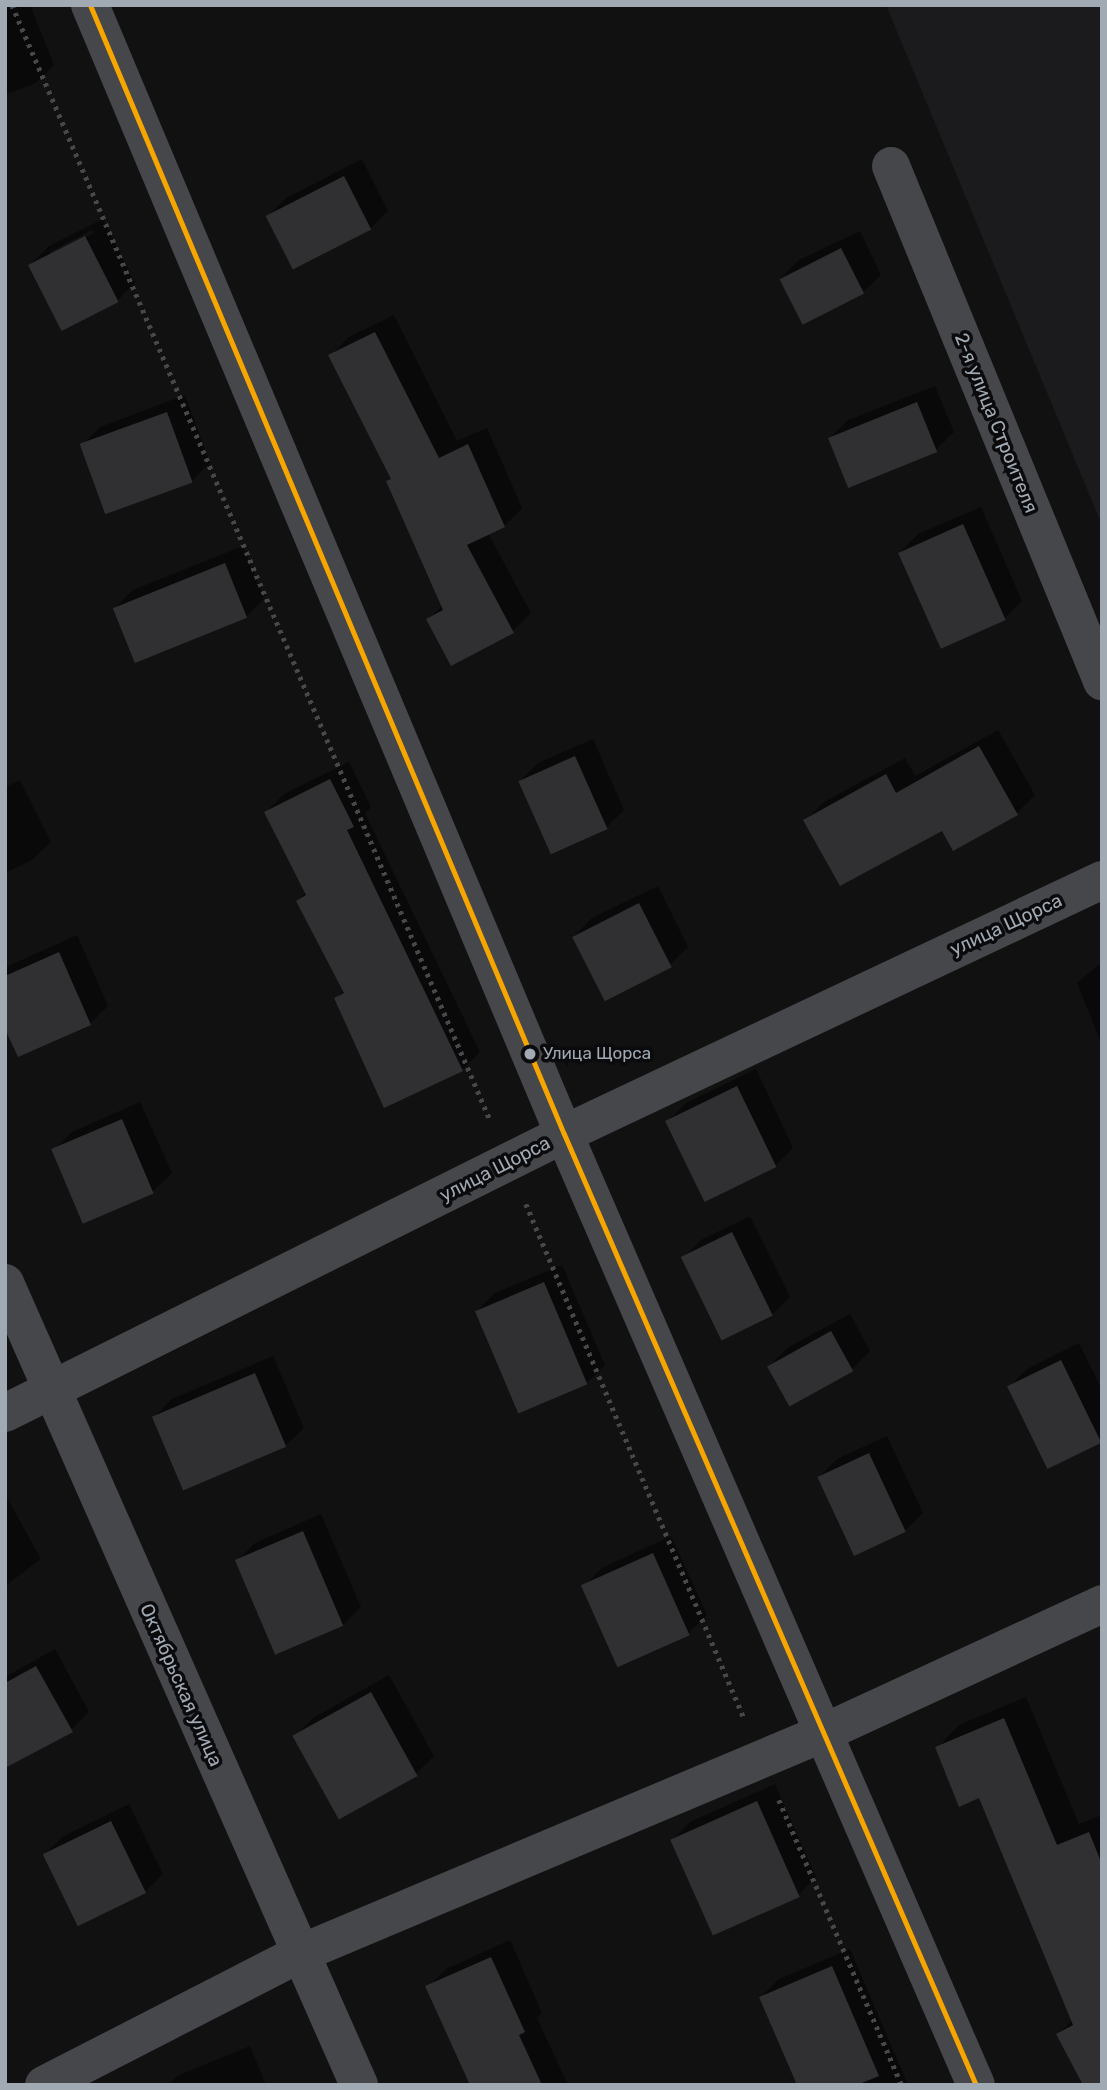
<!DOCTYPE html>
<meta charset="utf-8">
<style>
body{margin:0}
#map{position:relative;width:1107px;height:2090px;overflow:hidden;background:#111;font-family:Rubik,sans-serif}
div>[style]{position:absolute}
.built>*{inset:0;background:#1b1b1d}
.shadow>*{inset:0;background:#0007}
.building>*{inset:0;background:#303032;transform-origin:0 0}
.path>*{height:4.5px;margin-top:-2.25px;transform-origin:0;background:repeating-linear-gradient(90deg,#47484c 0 3.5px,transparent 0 8.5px)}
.minor>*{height:38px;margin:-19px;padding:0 19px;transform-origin:19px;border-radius:19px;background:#45474a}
.bus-1>*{height:5px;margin:-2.5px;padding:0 2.5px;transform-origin:2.5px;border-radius:2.5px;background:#f7a600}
.dots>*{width:19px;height:19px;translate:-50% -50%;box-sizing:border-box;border:4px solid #0b0b0d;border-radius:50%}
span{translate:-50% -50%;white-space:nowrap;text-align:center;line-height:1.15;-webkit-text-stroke:7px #0b0b0d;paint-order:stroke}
.bus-label{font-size:17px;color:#a1a9b3}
.left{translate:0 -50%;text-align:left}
.street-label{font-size:19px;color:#a1a9b3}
.frame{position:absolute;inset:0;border:7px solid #a1a9b3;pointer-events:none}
</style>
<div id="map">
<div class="built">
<i style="clip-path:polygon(886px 5px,1102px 5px,1102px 525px)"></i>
</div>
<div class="shadow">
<i style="clip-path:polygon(5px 5px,30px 5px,54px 65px,36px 83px,5px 95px)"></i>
<i style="clip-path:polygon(362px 159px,388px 211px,370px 229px,268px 216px,286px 198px)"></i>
<i style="clip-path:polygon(evenodd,103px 219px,135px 283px,117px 301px,31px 264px,49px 246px,103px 219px,92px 230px,94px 233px,50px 255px,50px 252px,92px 230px)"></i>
<i style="clip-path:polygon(860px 231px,881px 275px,862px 293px,781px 278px,799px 260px)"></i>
<i style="clip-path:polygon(394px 315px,457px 441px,487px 428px,522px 508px,504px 526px,488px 533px,531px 613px,513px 631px,428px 619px,443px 605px,388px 481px,392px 477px,331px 355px,349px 337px)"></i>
<i style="clip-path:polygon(935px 386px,954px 432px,936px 450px,830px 438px,848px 420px)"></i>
<i style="clip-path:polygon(185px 395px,210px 463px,192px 481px,82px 445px,100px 427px)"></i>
<i style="clip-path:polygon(981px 507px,1022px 601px,1004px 619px,900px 552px,918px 534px)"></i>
<i style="clip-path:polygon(243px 546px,264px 599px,246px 617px,115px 608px,133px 590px)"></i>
<i style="clip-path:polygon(998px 730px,1035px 795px,1017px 813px,806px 820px,824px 802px,905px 758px,915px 776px)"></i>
<i style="clip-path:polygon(593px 739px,624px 810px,606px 828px,520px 781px,538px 763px)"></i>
<i style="clip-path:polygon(349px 762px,371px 807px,365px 813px,480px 1052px,462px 1070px,385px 1105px,336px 998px,344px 990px,298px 901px,306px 892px,266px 812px,284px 794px)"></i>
<i style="clip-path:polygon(20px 780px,51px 842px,32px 860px,5px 873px,5px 787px)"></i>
<i style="clip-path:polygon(658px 886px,688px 947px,670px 965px,574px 936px,592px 918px)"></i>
<i style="clip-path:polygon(77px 935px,108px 1006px,90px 1024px,5px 1025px,6px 967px)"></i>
<i style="clip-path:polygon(1102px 962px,1102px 1045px,1077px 983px)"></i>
<i style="clip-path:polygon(756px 1069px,793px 1148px,775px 1166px,668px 1121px,686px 1103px)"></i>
<i style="clip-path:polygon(140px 1102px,172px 1173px,153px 1191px,85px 1221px,54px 1150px,72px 1132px)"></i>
<i style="clip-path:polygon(750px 1216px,790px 1297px,772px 1315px,683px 1258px,701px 1240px)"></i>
<i style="clip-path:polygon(562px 1265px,605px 1365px,587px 1383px,477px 1311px,495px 1293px)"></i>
<i style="clip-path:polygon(850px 1314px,870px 1351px,852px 1369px,769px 1366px,787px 1348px)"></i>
<i style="clip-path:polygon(1079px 1343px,1102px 1390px,1102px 1440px,1049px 1467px,1009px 1387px,1027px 1369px)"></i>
<i style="clip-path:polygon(273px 1356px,304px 1428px,285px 1446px,185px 1489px,154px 1417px,172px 1399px)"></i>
<i style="clip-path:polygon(887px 1436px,923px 1513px,905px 1531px,819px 1477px,837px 1459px)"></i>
<i style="clip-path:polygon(5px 1494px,41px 1559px,5px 1586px)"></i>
<i style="clip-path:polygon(321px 1514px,361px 1607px,343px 1625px,237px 1561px,255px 1543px)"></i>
<i style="clip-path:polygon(671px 1536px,707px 1615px,689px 1633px,584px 1586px,602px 1568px)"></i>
<i style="clip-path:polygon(55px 1649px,89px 1712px,71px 1730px,5px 1766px,5px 1677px)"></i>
<i style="clip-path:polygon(389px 1675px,434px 1756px,416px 1774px,295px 1736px,313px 1718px)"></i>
<i style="clip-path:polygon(1026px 1697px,1079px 1824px,1102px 1815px,1102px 2085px,1058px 2034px,1073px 2020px,980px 1796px,937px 1748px,959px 1725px)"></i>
<i style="clip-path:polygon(775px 1784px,816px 1877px,798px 1895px,713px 1933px,672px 1840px,690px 1822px)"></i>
<i style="clip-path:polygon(129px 1804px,163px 1874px,145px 1892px,44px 1855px,62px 1837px)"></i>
<i style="clip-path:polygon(510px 1940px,542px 2013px,537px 2018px,568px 2085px,471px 2085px,428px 1987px,446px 1969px)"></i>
<i style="clip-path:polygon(850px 1949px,908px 2085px,798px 2085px,761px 1997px,779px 1979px)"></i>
<i style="clip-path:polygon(250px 2046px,266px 2085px,168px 2085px,177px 2076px)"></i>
</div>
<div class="building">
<i style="left:344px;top:176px;width:60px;height:88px;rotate:63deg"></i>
<i style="left:85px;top:236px;width:74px;height:64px;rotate:63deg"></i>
<i style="left:841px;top:248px;width:51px;height:69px;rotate:63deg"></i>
<i style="clip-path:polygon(375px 332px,439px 458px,468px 444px,505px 527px,467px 545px,514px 633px,451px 666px,426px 619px,443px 610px,386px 481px,391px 479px,328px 355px)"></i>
<i style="left:917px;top:402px;width:54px;height:96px;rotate:68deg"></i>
<i style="left:167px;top:412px;width:75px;height:93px;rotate:70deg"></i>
<i style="left:963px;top:524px;width:105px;height:71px;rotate:66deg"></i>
<i style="left:225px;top:563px;width:59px;height:121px;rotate:68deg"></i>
<i style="clip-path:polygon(979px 746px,1018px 815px,953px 851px,942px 831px,840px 886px,803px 820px,886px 774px,896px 793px)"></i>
<i style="left:575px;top:756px;width:80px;height:62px;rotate:66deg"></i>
<i style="clip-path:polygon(330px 779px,354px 827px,347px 830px,463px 1071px,384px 1108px,334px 998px,344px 993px,296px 901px,306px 895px,264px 812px)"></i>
<i style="left:639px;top:903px;width:72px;height:75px;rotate:63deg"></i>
<i style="clip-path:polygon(59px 952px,91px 1025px,18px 1057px,5px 1029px,5px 976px)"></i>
<i style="left:737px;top:1086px;width:90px;height:80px;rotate:64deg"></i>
<i style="left:122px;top:1119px;width:81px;height:77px;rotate:67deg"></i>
<i style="left:732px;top:1232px;width:93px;height:57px;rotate:64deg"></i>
<i style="left:544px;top:1282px;width:111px;height:75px;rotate:67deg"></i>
<i style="left:831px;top:1331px;width:46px;height:73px;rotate:61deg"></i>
<i style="left:1061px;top:1360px;width:92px;height:60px;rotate:64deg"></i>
<i style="left:255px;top:1373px;width:80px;height:112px;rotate:67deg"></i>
<i style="left:869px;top:1453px;width:87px;height:57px;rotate:65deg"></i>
<i style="left:303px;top:1531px;width:103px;height:74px;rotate:67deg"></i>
<i style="left:653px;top:1553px;width:90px;height:79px;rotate:66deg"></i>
<i style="clip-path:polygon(36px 1666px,73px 1732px,5px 1768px,5px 1683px)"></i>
<i style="left:371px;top:1692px;width:96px;height:90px;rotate:61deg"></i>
<i style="clip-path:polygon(1004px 1718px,1057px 1845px,1089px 1832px,1102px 1864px,1102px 2085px,1083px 2085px,1056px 2034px,1073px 2025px,979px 1798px,959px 1807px,935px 1747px)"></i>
<i style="left:757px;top:1801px;width:105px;height:95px;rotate:66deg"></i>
<i style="left:111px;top:1821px;width:80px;height:76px;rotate:64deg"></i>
<i style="clip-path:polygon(491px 1957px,525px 2032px,519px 2035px,542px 2085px,470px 2085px,425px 1986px)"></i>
<i style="clip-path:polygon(832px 1966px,879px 2076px,857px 2085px,797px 2085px,759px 1997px)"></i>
</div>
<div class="path">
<i style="left:12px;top:5px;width:1215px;rotate:66.79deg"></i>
<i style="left:526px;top:1204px;width:558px;rotate:67.02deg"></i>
<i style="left:779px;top:1800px;width:310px;rotate:66.7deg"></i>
</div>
<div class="minor">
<i style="left:90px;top:5px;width:1224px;rotate:67.23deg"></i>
<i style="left:564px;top:1134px;width:1036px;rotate:66.58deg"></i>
<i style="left:891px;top:166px;width:557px;rotate:67.72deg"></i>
<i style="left:5px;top:1283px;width:877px;rotate:66.18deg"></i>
<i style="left:5px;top:1413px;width:625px;rotate:-26.52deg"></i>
<i style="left:564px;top:1134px;width:595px;rotate:-25.27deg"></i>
<i style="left:44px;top:2085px;width:287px;rotate:-27.2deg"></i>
<i style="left:299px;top:1954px;width:566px;rotate:-22.85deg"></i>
<i style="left:821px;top:1734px;width:310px;rotate:-24.8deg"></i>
</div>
<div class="bus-1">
<i style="left:90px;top:5px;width:1224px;rotate:67.23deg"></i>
<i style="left:564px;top:1134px;width:1036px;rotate:66.58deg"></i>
</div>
<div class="dots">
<i style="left:530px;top:1054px;background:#a1a9b3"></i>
</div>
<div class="bus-label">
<span class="left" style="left:543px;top:1054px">Улица Щорса</span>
</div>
<div class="street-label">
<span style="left:996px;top:423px;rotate:68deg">2-я улица Строителя</span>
<span style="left:1006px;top:925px;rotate:-25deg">улица Щорса</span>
<span style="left:495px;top:1169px;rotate:-27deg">улица Щорса</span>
<span style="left:181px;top:1685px;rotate:66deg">Октябрьская улица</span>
</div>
<div class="frame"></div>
</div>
